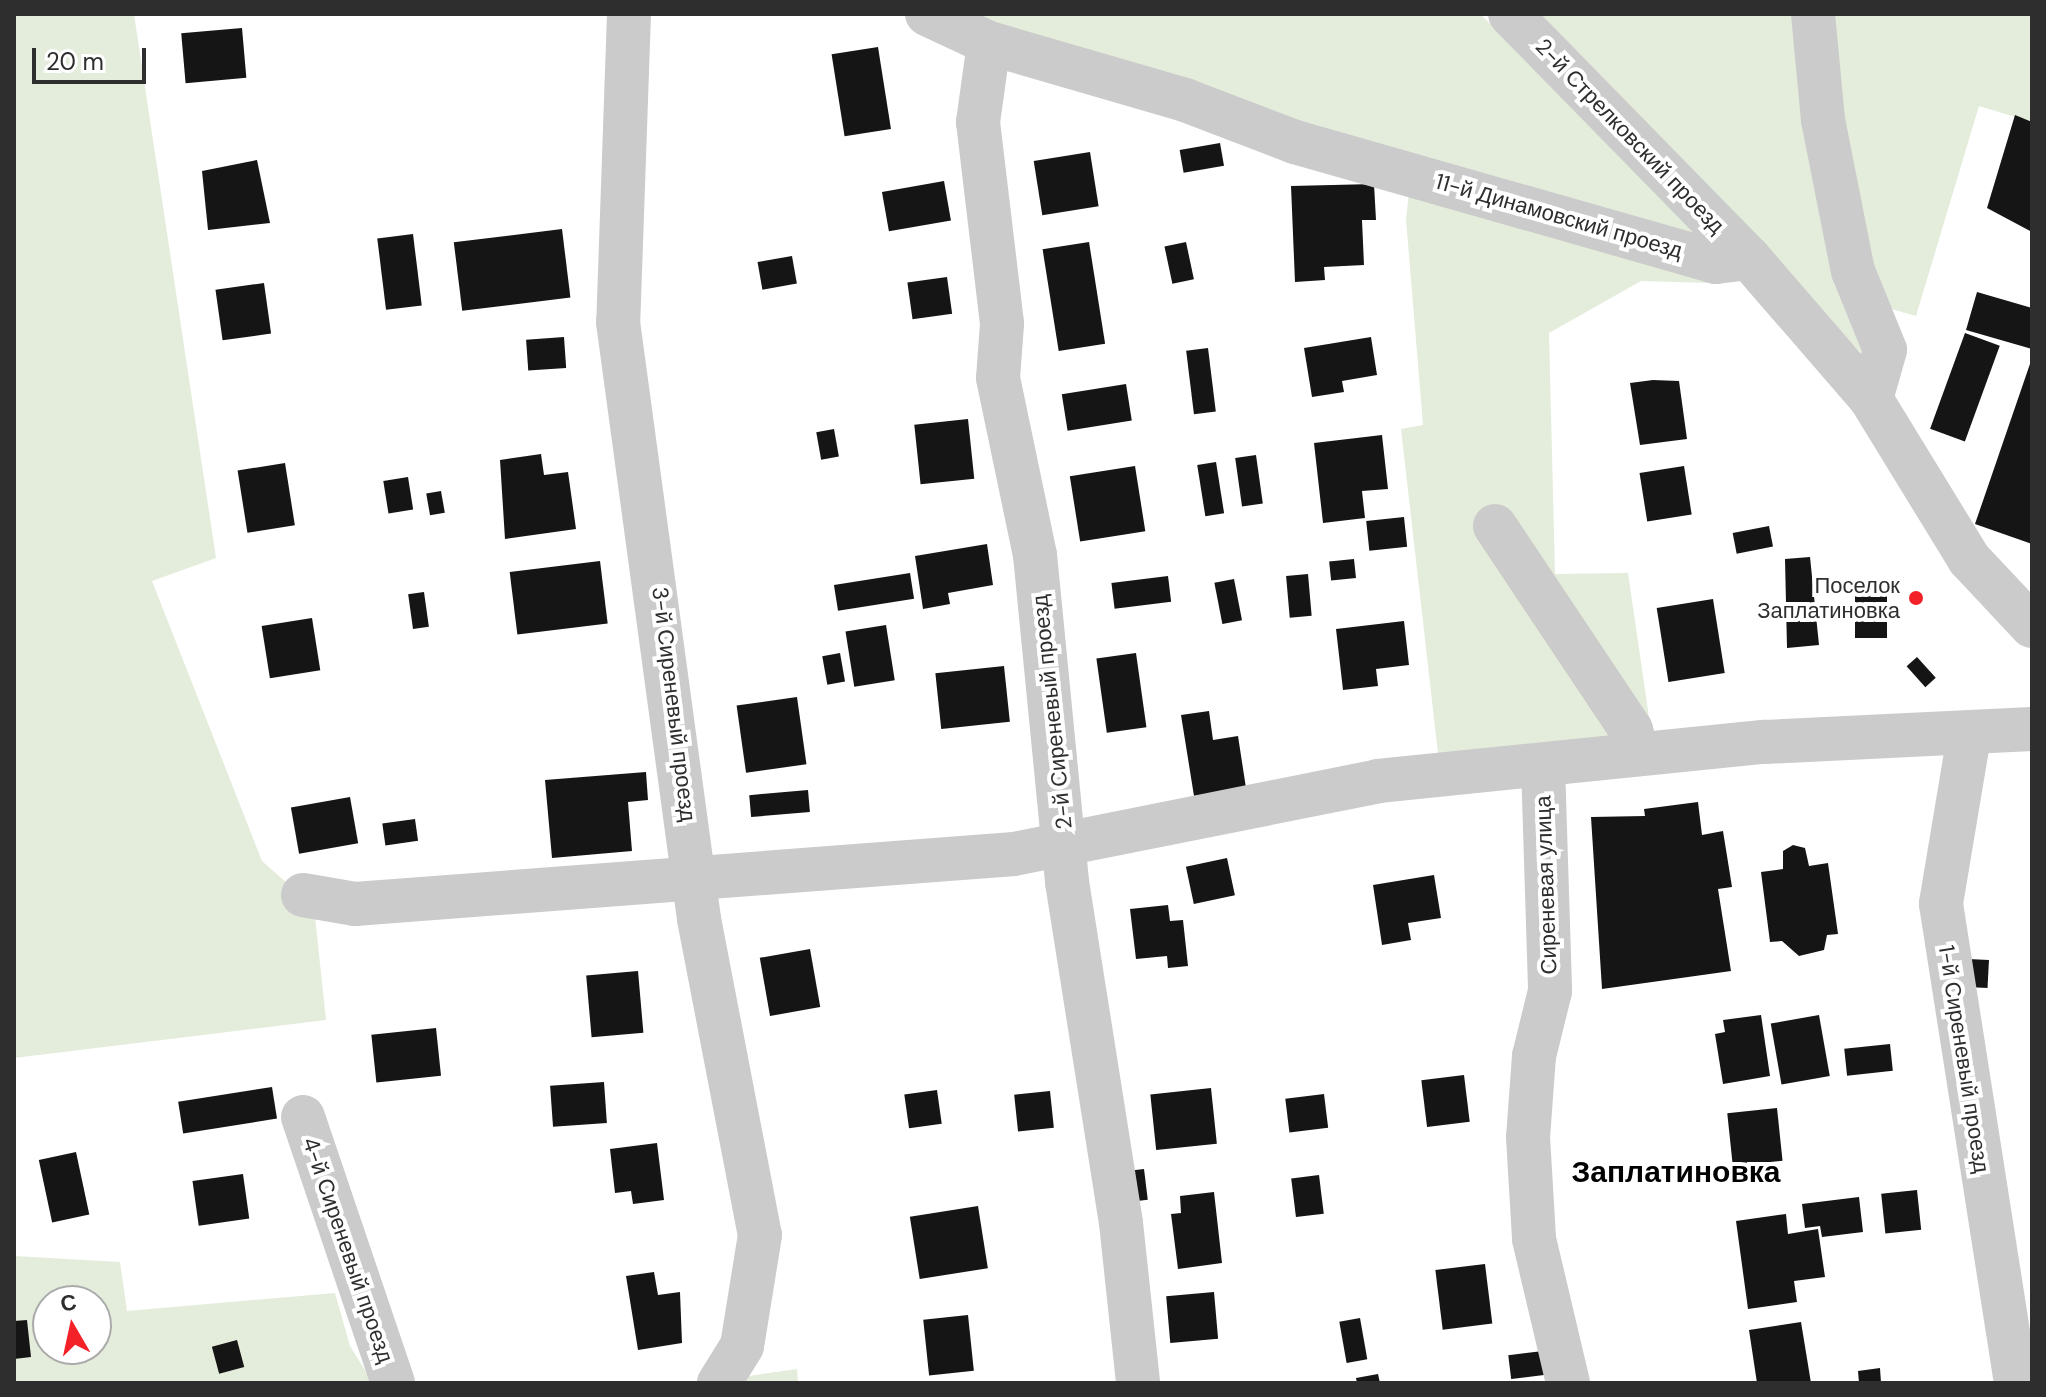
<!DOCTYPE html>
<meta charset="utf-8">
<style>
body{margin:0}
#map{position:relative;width:2046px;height:1397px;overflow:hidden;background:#fff;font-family:"DM Sans",sans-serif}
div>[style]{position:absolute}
.green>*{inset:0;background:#e4eddb}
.building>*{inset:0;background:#151515;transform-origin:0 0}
.minor>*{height:44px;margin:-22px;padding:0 22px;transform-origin:22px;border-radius:22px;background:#cbcbcb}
.dots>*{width:22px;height:22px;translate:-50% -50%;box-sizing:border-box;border:4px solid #fff;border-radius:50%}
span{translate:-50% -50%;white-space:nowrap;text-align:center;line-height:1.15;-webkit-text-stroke:8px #fff;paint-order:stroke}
.street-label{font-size:22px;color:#2e2e2e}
.poi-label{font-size:22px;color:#2e2e2e}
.right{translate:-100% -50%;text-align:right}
.district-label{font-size:30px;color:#000;font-weight:700}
.frame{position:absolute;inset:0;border:16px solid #2e2e2e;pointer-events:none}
.north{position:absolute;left:32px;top:1285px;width:80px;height:80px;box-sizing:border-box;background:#fff;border:2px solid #ababab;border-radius:50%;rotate:351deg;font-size:22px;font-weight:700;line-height:32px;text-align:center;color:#2e2e2e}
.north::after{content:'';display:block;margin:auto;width:28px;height:36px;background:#f32229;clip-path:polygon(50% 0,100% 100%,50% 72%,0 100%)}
.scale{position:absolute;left:32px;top:48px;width:114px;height:36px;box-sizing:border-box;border:4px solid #2e2e2e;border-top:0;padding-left:10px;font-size:24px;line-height:28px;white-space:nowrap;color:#2e2e2e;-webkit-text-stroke:6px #fff;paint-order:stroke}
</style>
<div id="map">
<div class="green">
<i style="clip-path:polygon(14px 14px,134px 14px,216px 558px,152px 581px,262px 861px,314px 907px,326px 1020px,14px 1058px)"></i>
<i style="clip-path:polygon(961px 14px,1480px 14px,1645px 171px,1708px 242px,1301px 127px)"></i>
<i style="clip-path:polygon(1537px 14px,2032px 14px,2032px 122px,1979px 106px,1916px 316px,1888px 308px,1862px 354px)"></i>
<i style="clip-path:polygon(1410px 183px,1714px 273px,1710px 283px,1641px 281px,1549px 333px,1555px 574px,1628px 573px,1652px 738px,1439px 762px,1401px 429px,1423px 425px,1406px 219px)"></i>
<i style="clip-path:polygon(evenodd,14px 1256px,120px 1262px,127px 1311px,335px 1293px,350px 1346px,373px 1383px,14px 1383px,14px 1256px,48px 1301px,96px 1301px,96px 1349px,48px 1349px,48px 1301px)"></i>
<i style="clip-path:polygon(797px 1369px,798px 1383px,708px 1383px,735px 1378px)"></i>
</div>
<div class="building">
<i style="left:242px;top:28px;width:50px;height:61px;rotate:85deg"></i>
<i style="left:878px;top:47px;width:83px;height:47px;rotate:81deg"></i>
<i style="clip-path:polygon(2015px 115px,2032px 122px,2032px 232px,1987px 208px)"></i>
<i style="left:1220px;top:143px;width:23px;height:41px;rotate:80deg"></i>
<i style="left:1090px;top:152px;width:55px;height:57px;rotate:81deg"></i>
<i style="clip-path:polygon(257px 160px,270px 223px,208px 230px,202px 171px)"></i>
<i style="left:944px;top:181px;width:40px;height:63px;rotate:80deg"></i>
<i style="clip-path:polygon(1374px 184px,1376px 220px,1362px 220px,1364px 265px,1324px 267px,1325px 280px,1295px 282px,1291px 186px)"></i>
<i style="left:562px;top:229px;width:69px;height:109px;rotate:83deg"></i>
<i style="left:413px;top:234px;width:72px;height:36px;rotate:83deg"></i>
<i style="left:1089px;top:242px;width:103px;height:47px;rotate:81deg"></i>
<i style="left:1186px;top:242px;width:38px;height:22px;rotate:78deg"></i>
<i style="left:792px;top:256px;width:28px;height:35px;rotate:80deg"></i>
<i style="left:947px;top:277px;width:37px;height:40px;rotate:82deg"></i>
<i style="left:264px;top:283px;width:51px;height:49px;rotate:82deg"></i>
<i style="clip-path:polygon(1977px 292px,2032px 308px,2032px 349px,1966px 330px)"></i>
<i style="left:1965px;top:333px;width:37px;height:102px;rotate:20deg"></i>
<i style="left:564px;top:337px;width:31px;height:38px;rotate:86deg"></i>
<i style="clip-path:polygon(1371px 337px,1377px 375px,1342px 381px,1344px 392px,1312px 397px,1304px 348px)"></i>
<i style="left:1208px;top:348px;width:64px;height:22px;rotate:83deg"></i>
<i style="clip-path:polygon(2032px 358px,2032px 544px,1975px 524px)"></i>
<i style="clip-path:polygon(1653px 380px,1679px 381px,1687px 439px,1640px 445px,1630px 383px)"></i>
<i style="left:1126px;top:384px;width:37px;height:65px;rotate:81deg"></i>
<i style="left:968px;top:419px;width:60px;height:54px;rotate:84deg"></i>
<i style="left:834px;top:429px;width:28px;height:18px;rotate:80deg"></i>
<i style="clip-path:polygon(1382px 435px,1388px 489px,1362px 491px,1365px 518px,1323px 523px,1314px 443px)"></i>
<i style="clip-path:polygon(541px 454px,544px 475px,568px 472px,576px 529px,505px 539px,500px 460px)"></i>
<i style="left:1256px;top:455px;width:49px;height:21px;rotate:82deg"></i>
<i style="left:1216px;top:462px;width:52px;height:19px;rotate:81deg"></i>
<i style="left:285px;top:463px;width:63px;height:48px;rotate:81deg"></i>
<i style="left:1135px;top:466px;width:66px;height:66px;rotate:81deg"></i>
<i style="left:1684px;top:466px;width:49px;height:45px;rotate:81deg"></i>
<i style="left:408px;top:477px;width:33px;height:25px;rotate:81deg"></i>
<i style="left:441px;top:491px;width:22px;height:15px;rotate:80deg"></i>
<i style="left:1404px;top:517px;width:30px;height:38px;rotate:84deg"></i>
<i style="left:1769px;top:526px;width:21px;height:37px;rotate:79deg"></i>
<i style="clip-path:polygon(987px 544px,993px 585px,948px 593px,950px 604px,923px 609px,915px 556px)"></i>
<i style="clip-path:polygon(1810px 557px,1819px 645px,1787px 648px,1785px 559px)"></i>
<i style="left:1354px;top:559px;width:19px;height:25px;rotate:84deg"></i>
<i style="left:600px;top:561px;width:63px;height:91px;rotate:83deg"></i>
<i style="left:910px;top:573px;width:26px;height:77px;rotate:81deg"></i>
<i style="left:1308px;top:574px;width:42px;height:22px;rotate:85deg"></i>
<i style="left:1168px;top:576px;width:26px;height:57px;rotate:83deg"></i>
<i style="left:1234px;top:579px;width:42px;height:20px;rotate:79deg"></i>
<i style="left:1855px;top:591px;width:32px;height:47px"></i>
<i style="left:424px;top:592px;width:35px;height:16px;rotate:82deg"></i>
<i style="left:1713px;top:599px;width:75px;height:57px;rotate:81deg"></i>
<i style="left:312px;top:618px;width:53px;height:51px;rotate:81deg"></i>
<i style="clip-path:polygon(1404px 621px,1409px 665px,1376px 669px,1378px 686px,1343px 690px,1336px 629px)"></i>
<i style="left:886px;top:625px;width:56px;height:41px;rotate:81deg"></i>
<i style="left:840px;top:653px;width:29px;height:18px;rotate:80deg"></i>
<i style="left:1136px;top:653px;width:75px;height:40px;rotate:82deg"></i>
<i style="left:1917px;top:657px;width:28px;height:14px;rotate:48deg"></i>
<i style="left:1004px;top:666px;width:56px;height:69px;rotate:84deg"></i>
<i style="left:797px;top:697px;width:68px;height:61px;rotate:82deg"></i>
<i style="clip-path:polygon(1209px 711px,1213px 740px,1238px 736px,1246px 788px,1194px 796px,1181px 715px)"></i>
<i style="clip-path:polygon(646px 772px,648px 800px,628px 802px,632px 851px,552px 858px,545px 780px)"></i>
<i style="left:808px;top:790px;width:22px;height:59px;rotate:85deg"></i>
<i style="left:350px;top:797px;width:47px;height:60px;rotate:80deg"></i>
<i style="clip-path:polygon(1698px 802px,1702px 835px,1723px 831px,1732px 887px,1718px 889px,1731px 971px,1602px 989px,1591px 817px,1645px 816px,1644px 809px)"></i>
<i style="left:415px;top:819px;width:22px;height:33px;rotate:82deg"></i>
<i style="clip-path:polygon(1793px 845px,1805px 848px,1809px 866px,1828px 863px,1838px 934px,1827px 935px,1824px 950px,1799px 956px,1782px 941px,1770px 942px,1761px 872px,1783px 869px,1783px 851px)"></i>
<i style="left:1227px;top:858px;width:38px;height:42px;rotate:78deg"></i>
<i style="clip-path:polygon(1434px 875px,1441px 918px,1408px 923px,1411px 940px,1382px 945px,1373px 885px)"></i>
<i style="clip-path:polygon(1168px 905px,1170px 921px,1183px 920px,1188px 966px,1168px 968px,1167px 956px,1136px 959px,1130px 909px)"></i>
<i style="left:810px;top:949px;width:59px;height:51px;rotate:80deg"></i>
<i style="left:1968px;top:959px;width:21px;height:28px;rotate:3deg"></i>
<i style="left:638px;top:971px;width:62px;height:52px;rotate:85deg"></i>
<i style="clip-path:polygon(1761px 1015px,1770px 1076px,1723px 1084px,1715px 1034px,1725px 1032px,1723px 1020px)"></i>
<i style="left:1819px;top:1015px;width:62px;height:49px;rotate:80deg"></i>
<i style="left:436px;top:1028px;width:48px;height:65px;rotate:84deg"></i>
<i style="left:1890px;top:1044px;width:27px;height:46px;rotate:84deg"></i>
<i style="left:1464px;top:1075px;width:47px;height:43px;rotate:83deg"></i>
<i style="left:604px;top:1082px;width:41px;height:54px;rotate:86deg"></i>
<i style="left:272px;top:1087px;width:32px;height:95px;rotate:81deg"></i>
<i style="left:1211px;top:1088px;width:56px;height:61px;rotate:84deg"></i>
<i style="left:937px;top:1090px;width:34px;height:33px;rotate:82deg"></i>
<i style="left:1050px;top:1091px;width:37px;height:36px;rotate:84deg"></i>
<i style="left:1324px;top:1094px;width:34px;height:39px;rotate:83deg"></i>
<i style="left:1777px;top:1108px;width:53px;height:50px;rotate:84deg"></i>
<i style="clip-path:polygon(657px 1143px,664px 1200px,633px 1204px,631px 1191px,615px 1193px,610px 1149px)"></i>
<i style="left:76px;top:1152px;width:64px;height:38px;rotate:78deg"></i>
<i style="left:1144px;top:1169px;width:31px;height:15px;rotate:83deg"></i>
<i style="left:243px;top:1174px;width:45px;height:51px;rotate:82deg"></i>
<i style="left:1319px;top:1175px;width:39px;height:28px;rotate:83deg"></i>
<i style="left:1917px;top:1190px;width:40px;height:36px;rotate:84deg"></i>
<i style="clip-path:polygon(1214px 1192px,1222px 1263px,1178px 1269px,1171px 1214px,1181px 1213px,1180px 1196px)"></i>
<i style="clip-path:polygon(1859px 1197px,1863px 1232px,1822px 1237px,1820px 1226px,1805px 1228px,1802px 1204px)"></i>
<i style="left:978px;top:1206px;width:63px;height:69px;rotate:81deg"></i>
<i style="clip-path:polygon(1786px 1214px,1788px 1234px,1818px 1229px,1825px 1277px,1794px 1281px,1797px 1302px,1748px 1309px,1736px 1221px)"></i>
<i style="left:1485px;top:1264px;width:60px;height:50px;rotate:83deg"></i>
<i style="clip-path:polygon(654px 1272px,658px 1295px,680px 1292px,682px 1343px,638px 1350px,626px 1276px)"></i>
<i style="left:1214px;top:1292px;width:47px;height:48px;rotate:85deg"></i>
<i style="left:968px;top:1315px;width:56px;height:45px;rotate:84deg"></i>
<i style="left:1360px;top:1318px;width:42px;height:21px;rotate:80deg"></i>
<i style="clip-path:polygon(27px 1320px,31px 1357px,14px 1359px,14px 1321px)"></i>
<i style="clip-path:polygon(1801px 1322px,1811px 1383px,1757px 1383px,1749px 1330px)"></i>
<i style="left:237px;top:1340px;width:28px;height:26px;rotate:75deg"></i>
<i style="left:1543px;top:1351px;width:24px;height:35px;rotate:83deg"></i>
<i style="clip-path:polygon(1880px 1368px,1881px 1383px,1859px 1383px,1858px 1371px)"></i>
<i style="clip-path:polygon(1378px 1374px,1380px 1383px,1357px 1383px,1356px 1378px)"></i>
</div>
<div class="minor">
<i style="left:629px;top:14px;width:308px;rotate:92deg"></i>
<i style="left:618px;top:322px;width:602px;rotate:82.27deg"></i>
<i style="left:699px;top:919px;width:322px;rotate:79.1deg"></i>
<i style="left:760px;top:1235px;width:112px;rotate:99.2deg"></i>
<i style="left:742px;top:1346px;width:44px;rotate:121.9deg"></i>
<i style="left:927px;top:14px;width:68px;rotate:25.1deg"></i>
<i style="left:989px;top:43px;width:204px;rotate:16.2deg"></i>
<i style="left:1185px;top:100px;width:118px;rotate:20.9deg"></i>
<i style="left:1295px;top:142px;width:438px;rotate:15.9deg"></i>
<i style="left:1716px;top:262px;width:33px;rotate:-7deg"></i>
<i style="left:1749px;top:258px;width:186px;rotate:49.1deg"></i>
<i style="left:1871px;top:399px;width:188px;rotate:58.5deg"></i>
<i style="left:1969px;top:559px;width:92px;rotate:46.8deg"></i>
<i style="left:1510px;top:14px;width:342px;rotate:45.6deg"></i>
<i style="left:1813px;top:14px;width:106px;rotate:84.6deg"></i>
<i style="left:1823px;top:120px;width:154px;rotate:78.8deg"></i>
<i style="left:1853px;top:271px;width:85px;rotate:67.9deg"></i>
<i style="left:1885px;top:350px;width:51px;rotate:105.9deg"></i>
<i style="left:989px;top:43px;width:80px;rotate:97.9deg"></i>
<i style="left:978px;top:122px;width:203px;rotate:83.2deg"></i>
<i style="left:1002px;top:324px;width:54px;rotate:94.2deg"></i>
<i style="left:998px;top:378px;width:181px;rotate:78.2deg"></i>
<i style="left:1035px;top:555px;width:329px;rotate:84.4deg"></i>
<i style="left:1067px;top:882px;width:345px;rotate:81deg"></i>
<i style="left:1121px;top:1223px;width:161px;rotate:83.9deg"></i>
<i style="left:1495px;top:526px;width:245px;rotate:56.3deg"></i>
<i style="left:1631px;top:730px;width:25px;rotate:74deg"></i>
<i style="left:1969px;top:736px;width:170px;rotate:99.5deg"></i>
<i style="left:1941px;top:904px;width:485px;rotate:81.1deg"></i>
<i style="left:1543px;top:765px;width:226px;rotate:88.2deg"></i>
<i style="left:1550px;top:991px;width:67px;rotate:103.8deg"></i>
<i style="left:1534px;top:1056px;width:81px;rotate:94.2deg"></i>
<i style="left:1528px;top:1137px;width:102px;rotate:86.6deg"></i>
<i style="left:1534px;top:1239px;width:148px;rotate:76.7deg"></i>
<i style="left:303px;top:895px;width:53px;rotate:9.8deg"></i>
<i style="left:355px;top:904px;width:661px;rotate:-4.34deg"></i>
<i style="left:1014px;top:854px;width:371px;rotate:-11.3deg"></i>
<i style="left:1378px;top:781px;width:389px;rotate:-5.8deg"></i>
<i style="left:1765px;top:742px;width:267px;rotate:-2.8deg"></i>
<i style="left:303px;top:1117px;width:281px;rotate:71.3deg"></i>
</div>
<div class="dots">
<i style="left:1916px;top:598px;background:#f32229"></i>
</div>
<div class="street-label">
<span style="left:1630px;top:136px;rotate:46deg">2-й Стрелковский проезд</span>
<span style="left:1559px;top:216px;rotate:16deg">11-й Динамовский проезд</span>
<span style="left:674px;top:704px;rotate:83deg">3-й Сиреневый проезд</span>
<span style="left:1052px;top:712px;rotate:-96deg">2-й Сиреневый проезд</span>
<span style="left:1546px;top:885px;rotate:-92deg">Сиреневая улица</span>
<span style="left:1964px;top:1059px;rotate:81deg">1-й Сиреневый проезд</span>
<span style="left:348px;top:1250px;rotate:71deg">4-й Сиреневый проезд</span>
</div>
<div class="poi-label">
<span class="right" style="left:1900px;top:598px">Поселок<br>Заплатиновка</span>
</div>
<div class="district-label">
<span style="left:1676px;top:1172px">Заплатиновка</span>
</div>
<div class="frame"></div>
<div class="north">С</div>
<div class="scale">20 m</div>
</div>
